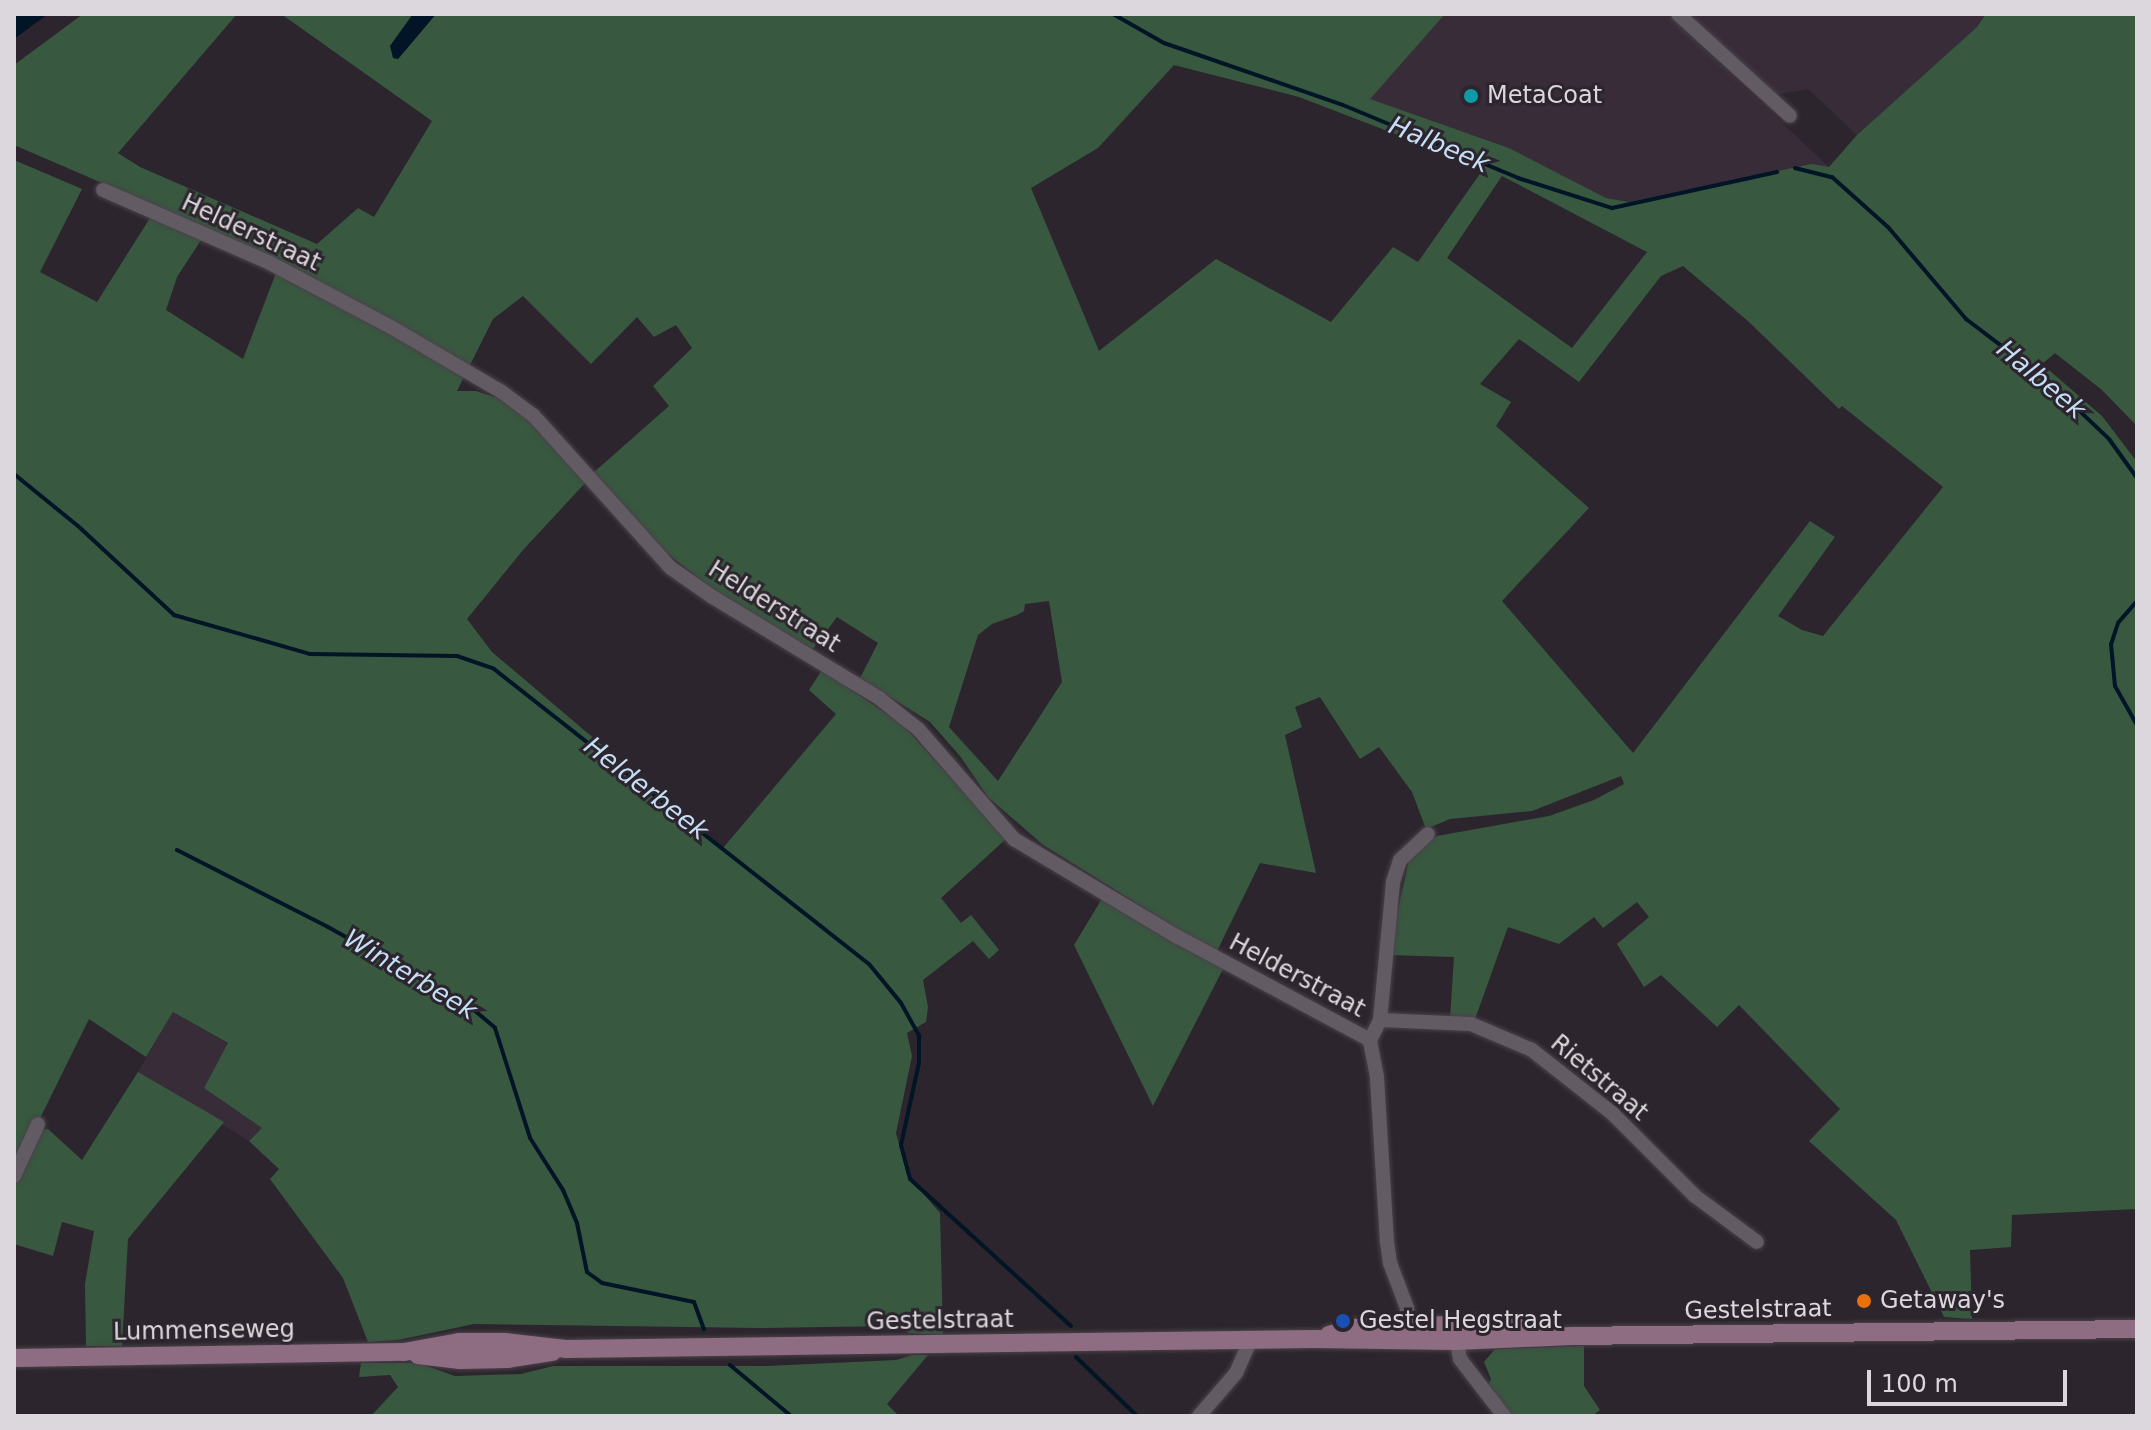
<!DOCTYPE html>
<style>
body{margin:0}
#map{position:relative;width:2151px;height:1430px;overflow:hidden;background:#2c252d;font-family:"DejaVu Sans",sans-serif}
div>[style]{position:absolute}
.built>*{inset:0;background:#382c39}
.green>*{inset:0;background:#385940}
.water>*{inset:0;background:#011526}
.stream>*{height:4px;margin:-2px;padding:0 2px;transform-origin:2px;border-radius:2px;background:#011526}
.roads{filter:drop-shadow(0 0 2px #494249) drop-shadow(0 0 2px #494249)}
.street>*{height:14px;margin:-7px;padding:0 7px;transform-origin:7px;border-radius:7px;background:#635b63}
.secondary>*{height:18px;margin:-9px;padding:0 9px;transform-origin:9px;border-radius:9px;background:#8e6d82}
.dots>*{width:22px;height:22px;translate:-50% -50%;box-sizing:border-box;border:4px solid #2c252d;border-radius:50%}
span{translate:-50% -50%;white-space:nowrap;text-align:center;line-height:1.15;-webkit-text-stroke:6px #2c252d;paint-order:stroke}
.poi-label{font-size:24px;color:#dcd7dc}
.left{translate:0 -50%;text-align:left}
.street-label{font-size:24px;color:#dcd7dc}
.water-label{font-size:26px;color:#c5def5;font-style:italic}
.frame{position:absolute;inset:0;border:16px solid #dcd7dc;pointer-events:none}
.scale{position:absolute;left:1867px;top:1370px;width:200px;height:36px;box-sizing:border-box;border:4px solid #dcd7dc;border-top:0;padding-left:10px;font-size:24px;line-height:28px;white-space:nowrap;color:#dcd7dc;-webkit-text-stroke:6px #2c252d;paint-order:stroke}
</style>
<div id="map">
<div class="built">
<i style="clip-path:polygon(1445px 14px,1666px 14px,1829px 167px,1629px 202px,1606px 198px,1509px 148px,1369px 99px)"></i>
<i style="clip-path:polygon(1686px 14px,1986px 14px,1977px 27px,1857px 135px,1808px 89px,1773px 95px)"></i>
<i style="clip-path:polygon(173px 1012px,228px 1044px,238px 1110px,263px 1128px,249px 1141px,138px 1072px)"></i>
</div>
<div class="green">
<i style="clip-path:polygon(evenodd,83px 14px,237px 14px,118px 153px,140px 167px,317px 244px,358px 208px,374px 217px,432px 121px,281px 14px,413px 14px,390px 46px,398px 59px,436px 14px,1445px 14px,1370px 99px,1509px 148px,1606px 198px,1629px 202px,1812px 164px,1829px 167px,1857px 135px,1977px 27px,1986px 14px,2137px 14px,2137px 426px,2102px 390px,2055px 353px,2042px 364px,2102px 416px,2137px 462px,2137px 1209px,2012px 1215px,2011px 1247px,1970px 1250px,1972px 1319px,1944px 1317px,1896px 1220px,1809px 1141px,1840px 1109px,1739px 1005px,1717px 1027px,1661px 975px,1644px 987px,1617px 944px,1649px 917px,1637px 902px,1603px 928px,1594px 917px,1559px 944px,1508px 927px,1474px 1022px,1450px 1019px,1454px 957px,1388px 955px,1410px 855px,1437px 836px,1549px 816px,1594px 800px,1624px 784px,1621px 776px,1532px 811px,1450px 819px,1426px 829px,1412px 792px,1379px 747px,1360px 759px,1320px 697px,1295px 707px,1302px 727px,1285px 735px,1316px 873px,1260px 863px,1216px 953px,1042px 844px,988px 797px,960px 756px,930px 722px,860px 678px,878px 643px,837px 617px,813px 649px,720px 595px,668px 554px,593px 473px,669px 406px,653px 386px,692px 348px,676px 325px,654px 337px,637px 317px,591px 364px,523px 296px,493px 319px,457px 391px,476px 391px,500px 399px,529px 421px,586px 482px,523px 550px,467px 619px,492px 652px,723px 848px,836px 714px,809px 690px,822px 670px,903px 725px,1006px 839px,941px 898px,961px 923px,971px 915px,999px 950px,989px 959px,973px 941px,923px 980px,928px 1007px,926px 1022px,907px 1033px,912px 1056px,896px 1133px,907px 1175px,940px 1213px,943px 1335px,909px 1333px,889px 1326px,760px 1328px,474px 1324px,398px 1340px,368px 1342px,343px 1278px,270px 1179px,279px 1169px,249px 1141px,262px 1128px,204px 1088px,228px 1043px,173px 1012px,146px 1057px,89px 1019px,14px 1171px,14px 160px,82px 189px,40px 272px,97px 302px,150px 218px,201px 240px,177px 277px,166px 310px,243px 359px,281px 260px,14px 145px,14px 65px,83px 14px,1174px 65px,1299px 97px,1484px 168px,1418px 262px,1393px 247px,1331px 322px,1216px 259px,1099px 351px,1031px 188px,1098px 148px,1174px 65px,83px 14px,1502px 176px,1647px 252px,1572px 348px,1447px 258px,1502px 176px,83px 14px,1683px 266px,1749px 322px,1839px 409px,1842px 406px,1943px 487px,1823px 636px,1802px 630px,1778px 616px,1835px 537px,1810px 521px,1633px 753px,1502px 601px,1589px 508px,1496px 426px,1511px 402px,1480px 384px,1519px 339px,1579px 382px,1661px 276px,1683px 266px,83px 14px,1049px 601px,1062px 682px,998px 781px,949px 727px,978px 635px,992px 624px,1017px 615px,1024px 611px,1025px 604px,1049px 601px)"></i>
<i style="clip-path:polygon(1103px 897px,1223px 969px,1153px 1106px,1074px 945px)"></i>
<i style="clip-path:polygon(138px 1072px,224px 1122px,128px 1239px,122px 1346px,86px 1346px,85px 1284px,94px 1231px,62px 1222px,53px 1256px,14px 1244px,14px 1185px,42px 1130px,48px 1129px,82px 1160px)"></i>
<i style="clip-path:polygon(1584px 1346px,1584px 1386px,1600px 1410px,1592px 1416px,1511px 1416px,1488px 1385px,1491px 1379px,1484px 1362px,1495px 1349px)"></i>
<i style="clip-path:polygon(912px 1355px,928px 1355px,887px 1404px,899px 1416px,371px 1416px,398px 1387px,390px 1375px,359px 1377px,361px 1363px,418px 1363px,455px 1376px,521px 1374px,553px 1366px,767px 1366px,896px 1360px)"></i>
</div>
<div class="water">
<i style="clip-path:polygon(14px 14px,48px 14px,14px 39px)"></i>
<i style="clip-path:polygon(413px 14px,436px 14px,398px 59px,393px 58px,390px 46px)"></i>
</div>
<div class="stream">
<i style="left:1113px;top:14px;width:59px;rotate:29.6deg"></i>
<i style="left:1164px;top:43px;width:189px;rotate:19.1deg"></i>
<i style="left:1343px;top:105px;width:190px;rotate:22.6deg"></i>
<i style="left:1518px;top:178px;width:99px;rotate:17.7deg"></i>
<i style="left:1612px;top:208px;width:169px;rotate:-12.3deg"></i>
<i style="left:1795px;top:168px;width:38px;rotate:14deg"></i>
<i style="left:1832px;top:177px;width:75px;rotate:41.8deg"></i>
<i style="left:1888px;top:227px;width:121px;rotate:49.7deg"></i>
<i style="left:1966px;top:319px;width:104px;rotate:37.2deg"></i>
<i style="left:2049px;top:382px;width:83px;rotate:43.5deg"></i>
<i style="left:2109px;top:439px;width:48px;rotate:54.3deg"></i>
<i style="left:14px;top:474px;width:82px;rotate:39.1deg"></i>
<i style="left:78px;top:526px;width:131px;rotate:42.8deg"></i>
<i style="left:174px;top:615px;width:141px;rotate:16deg"></i>
<i style="left:310px;top:654px;width:147px;rotate:0.8deg"></i>
<i style="left:457px;top:656px;width:39px;rotate:19deg"></i>
<i style="left:494px;top:669px;width:477px;rotate:38.2deg"></i>
<i style="left:869px;top:964px;width:50px;rotate:50.6deg"></i>
<i style="left:901px;top:1003px;width:38px;rotate:61deg"></i>
<i style="left:919px;top:1036px;width:27px;rotate:90deg"></i>
<i style="left:919px;top:1063px;width:84px;rotate:102.4deg"></i>
<i style="left:901px;top:1145px;width:35px;rotate:75deg"></i>
<i style="left:910px;top:1179px;width:218px;rotate:42.4deg"></i>
<i style="left:2137px;top:601px;width:29px;rotate:131deg"></i>
<i style="left:2118px;top:623px;width:22px;rotate:108deg"></i>
<i style="left:2111px;top:644px;width:42px;rotate:84.6deg"></i>
<i style="left:2115px;top:686px;width:45px;rotate:60.6deg"></i>
<i style="left:177px;top:850px;width:169px;rotate:27deg"></i>
<i style="left:328px;top:927px;width:160px;rotate:29.1deg"></i>
<i style="left:468px;top:1005px;width:35px;rotate:40deg"></i>
<i style="left:495px;top:1028px;width:115px;rotate:72.3deg"></i>
<i style="left:530px;top:1138px;width:62px;rotate:57.6deg"></i>
<i style="left:563px;top:1190px;width:36px;rotate:67deg"></i>
<i style="left:577px;top:1223px;width:50px;rotate:78.5deg"></i>
<i style="left:587px;top:1272px;width:19px;rotate:36deg"></i>
<i style="left:602px;top:1283px;width:94px;rotate:11.7deg"></i>
<i style="left:694px;top:1302px;width:29px;rotate:70deg"></i>
<i style="left:1076px;top:1357px;width:85px;rotate:44deg"></i>
<i style="left:730px;top:1365px;width:80px;rotate:39.9deg"></i>
</div>
<div class="roads">
<div class="street">
<i style="left:1678px;top:14px;width:151px;rotate:42.3deg"></i>
<i style="left:103px;top:190px;width:182px;rotate:23.6deg"></i>
<i style="left:270px;top:263px;width:137px;rotate:27.9deg"></i>
<i style="left:391px;top:327px;width:129px;rotate:30.4deg"></i>
<i style="left:502px;top:392px;width:39px;rotate:37deg"></i>
<i style="left:533px;top:415px;width:206px;rotate:48deg"></i>
<i style="left:671px;top:568px;width:49px;rotate:35deg"></i>
<i style="left:711px;top:596px;width:197px;rotate:31.3deg"></i>
<i style="left:879px;top:698px;width:50px;rotate:38.5deg"></i>
<i style="left:918px;top:729px;width:146px;rotate:48.9deg"></i>
<i style="left:1014px;top:839px;width:191px;rotate:30.9deg"></i>
<i style="left:1178px;top:937px;width:218px;rotate:28.2deg"></i>
<i style="left:1380px;top:1020px;width:91px;rotate:2.5deg"></i>
<i style="left:1471px;top:1024px;width:66px;rotate:23.1deg"></i>
<i style="left:1532px;top:1050px;width:102px;rotate:38.2deg"></i>
<i style="left:1612px;top:1113px;width:117px;rotate:45deg"></i>
<i style="left:1695px;top:1196px;width:77px;rotate:36.6deg"></i>
<i style="left:14px;top:1176px;width:57px;rotate:-65.2deg"></i>
<i style="left:1455px;top:1333px;width:26px;rotate:79deg"></i>
<i style="left:1460px;top:1359px;width:72px;rotate:52.3deg"></i>
<i style="left:1406px;top:1336px;width:28px;rotate:-88deg"></i>
<i style="left:1407px;top:1308px;width:48px;rotate:-110.7deg"></i>
<i style="left:1390px;top:1263px;width:21px;rotate:-98deg"></i>
<i style="left:1387px;top:1242px;width:165px;rotate:-93.5deg"></i>
<i style="left:1377px;top:1077px;width:38px;rotate:-101deg"></i>
<i style="left:1370px;top:1040px;width:22px;rotate:-63deg"></i>
<i style="left:1380px;top:1020px;width:139px;rotate:-84.6deg"></i>
<i style="left:1393px;top:882px;width:23px;rotate:-72deg"></i>
<i style="left:1400px;top:860px;width:38px;rotate:-43deg"></i>
<i style="left:1199px;top:1416px;width:57px;rotate:-49.3deg"></i>
<i style="left:1236px;top:1373px;width:35px;rotate:-66deg"></i>
</div>
<div class="secondary">
<i style="left:1329px;top:1335px;width:25px;rotate:-16deg"></i>
<i style="left:1353px;top:1328px;width:54px;rotate:-2.1deg"></i>
<i style="left:1407px;top:1326px;width:102px;rotate:-1.1deg"></i>
<i style="left:1509px;top:1324px;width:37px;rotate:11deg"></i>
<i style="left:418px;top:1355px;width:42px;rotate:6.8deg"></i>
<i style="left:460px;top:1360px;width:47px;rotate:-1.2deg"></i>
<i style="left:507px;top:1359px;width:46px;rotate:-8.8deg"></i>
<i style="left:14px;top:1358px;width:390px;rotate:-0.9deg"></i>
<i style="left:404px;top:1352px;width:56px;rotate:-10.3deg"></i>
<i style="left:459px;top:1342px;width:46px"></i>
<i style="left:505px;top:1342px;width:61px;rotate:6.5deg"></i>
<i style="left:566px;top:1349px;width:748px;rotate:-0.77deg"></i>
<i style="left:1314px;top:1339px;width:141px;rotate:0.8deg"></i>
<i style="left:1455px;top:1341px;width:117px;rotate:-2.4deg"></i>
<i style="left:1572px;top:1336px;width:565px;rotate:-0.71deg"></i>
</div>
</div>
<div class="dots">
<i style="left:1471px;top:96px;background:#0f9aa8"></i>
<i style="left:1864px;top:1301px;background:#e8710a"></i>
<i style="left:1343px;top:1321px;background:#1a4fb4"></i>
</div>
<div class="poi-label">
<span class="left" style="left:1487px;top:96px">MetaCoat</span>
<span class="left" style="left:1880px;top:1301px">Getaway's</span>
<span class="left" style="left:1359px;top:1321px">Gestel Hegstraat</span>
</div>
<div class="street-label">
<span style="left:251px;top:233px;rotate:25deg">Helderstraat</span>
<span style="left:774px;top:607px;rotate:32deg">Helderstraat</span>
<span style="left:1297px;top:976px;rotate:28deg">Helderstraat</span>
<span style="left:1599px;top:1078px;rotate:40deg">Rietstraat</span>
<span style="left:1758px;top:1310px;rotate:-1deg">Gestelstraat</span>
<span style="left:940px;top:1321px;rotate:-1deg">Gestelstraat</span>
<span style="left:204px;top:1331px;rotate:-1deg">Lummenseweg</span>
</div>
<div class="water-label">
<span style="left:1439px;top:145px;rotate:23deg">Halbeek</span>
<span style="left:2041px;top:380px;rotate:40deg">Halbeek</span>
<span style="left:646px;top:789px;rotate:38deg">Helderbeek</span>
<span style="left:410px;top:975px;rotate:31deg">Winterbeek</span>
</div>
<div class="frame"></div>
<div class="scale">100 m</div>
</div>
